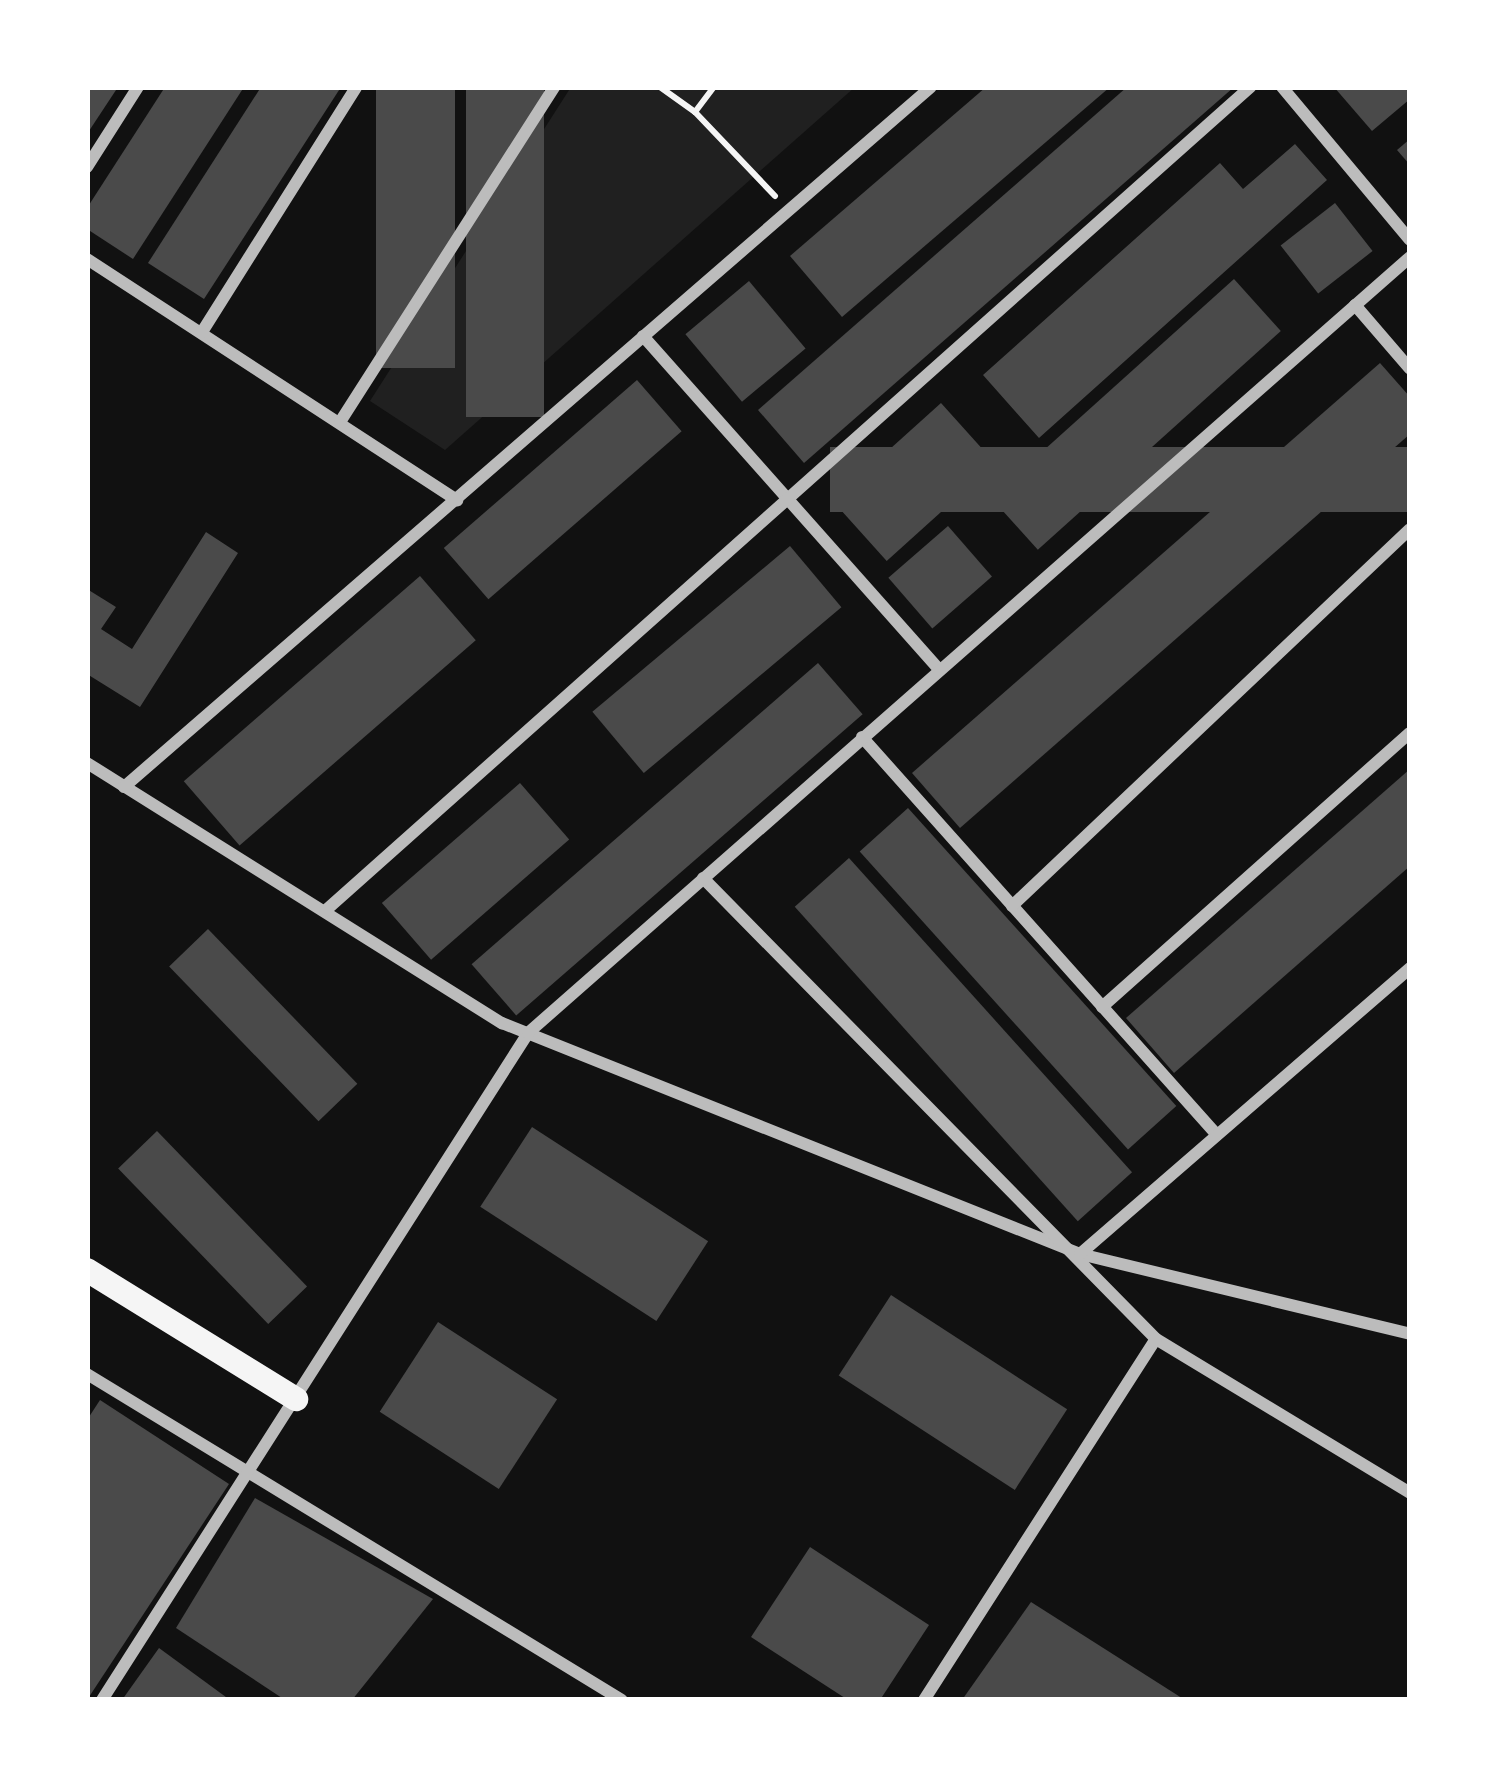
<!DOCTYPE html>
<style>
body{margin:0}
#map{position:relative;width:1497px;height:1787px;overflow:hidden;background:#111;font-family:"Open Sans",sans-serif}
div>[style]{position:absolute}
.green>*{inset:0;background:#202020}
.building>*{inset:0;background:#4a4a4a;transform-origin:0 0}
.path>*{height:6px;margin:-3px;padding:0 3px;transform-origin:3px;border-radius:3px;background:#f5f5f5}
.minor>*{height:12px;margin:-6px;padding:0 6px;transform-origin:6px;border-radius:6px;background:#bcbcbc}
.secondary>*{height:24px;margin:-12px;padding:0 12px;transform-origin:12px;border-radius:12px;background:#f5f5f5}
span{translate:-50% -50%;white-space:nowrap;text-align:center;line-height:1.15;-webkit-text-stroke:12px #fff;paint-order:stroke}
.frame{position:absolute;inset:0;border:90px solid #fff;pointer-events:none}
</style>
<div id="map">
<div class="green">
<i style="clip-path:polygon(571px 87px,855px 87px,445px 450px,370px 401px)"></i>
</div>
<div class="building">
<i style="clip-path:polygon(87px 87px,118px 87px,87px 134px)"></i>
<i style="clip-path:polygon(165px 87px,244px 87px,133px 259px,87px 229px,87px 208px)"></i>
<i style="clip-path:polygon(261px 87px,341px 87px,204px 299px,148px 263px)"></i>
<i style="left:376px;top:87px;width:79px;height:281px"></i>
<i style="left:466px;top:87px;width:78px;height:330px"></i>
<i style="clip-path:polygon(986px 87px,1110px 87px,842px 317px,790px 256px)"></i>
<i style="clip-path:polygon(1127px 87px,1234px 87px,804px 463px,758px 410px)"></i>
<i style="clip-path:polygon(1334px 87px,1410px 87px,1410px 99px,1372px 131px)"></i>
<i style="clip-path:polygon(1410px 139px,1410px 165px,1397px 150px)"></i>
<i style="clip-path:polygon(1295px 144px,1327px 180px,1039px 438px,983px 375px,1220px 163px,1243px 189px)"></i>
<i style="left:1335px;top:203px;width:61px;height:69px;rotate:52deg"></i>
<i style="left:1234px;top:279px;width:70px;height:327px;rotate:48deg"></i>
<i style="left:749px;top:281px;width:88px;height:83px;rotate:50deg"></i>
<i style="clip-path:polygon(1380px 363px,1410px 397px,1410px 434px,960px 828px,912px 773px)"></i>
<i style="left:637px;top:380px;width:68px;height:256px;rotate:49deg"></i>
<i style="left:941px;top:403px;width:81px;height:146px;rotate:48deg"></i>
<i style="left:1410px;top:447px;width:65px;height:580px;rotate:90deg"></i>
<i style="left:948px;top:526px;width:67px;height:79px;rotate:49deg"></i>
<i style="clip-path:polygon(206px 532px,238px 553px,140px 707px,87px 674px,87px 589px,116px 607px,101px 629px,132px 649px)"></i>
<i style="left:790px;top:546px;width:80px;height:258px;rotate:50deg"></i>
<i style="left:420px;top:576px;width:85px;height:313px;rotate:49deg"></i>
<i style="left:818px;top:663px;width:68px;height:459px;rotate:49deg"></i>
<i style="clip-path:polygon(1410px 769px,1410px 866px,1174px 1073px,1126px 1018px)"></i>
<i style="left:520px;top:783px;width:75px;height:183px;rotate:49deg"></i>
<i style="left:908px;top:808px;width:401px;height:65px;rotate:48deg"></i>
<i style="left:849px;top:858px;width:423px;height:73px;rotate:48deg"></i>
<i style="left:208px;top:929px;width:215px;height:54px;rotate:46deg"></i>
<i style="left:532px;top:1127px;width:210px;height:95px;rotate:33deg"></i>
<i style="left:157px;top:1131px;width:216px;height:54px;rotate:46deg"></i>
<i style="left:891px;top:1295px;width:210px;height:96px;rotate:33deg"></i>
<i style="left:438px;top:1322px;width:142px;height:107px;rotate:33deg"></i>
<i style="clip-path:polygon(100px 1400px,229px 1484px,87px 1700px,87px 1420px)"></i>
<i style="clip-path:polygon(255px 1498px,433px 1599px,352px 1700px,285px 1700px,176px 1628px)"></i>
<i style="clip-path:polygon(810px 1547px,929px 1625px,880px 1700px,848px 1700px,751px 1637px)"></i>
<i style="clip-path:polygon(1031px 1602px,1185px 1700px,962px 1700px)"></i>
<i style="clip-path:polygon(159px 1648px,230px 1700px,122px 1700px)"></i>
</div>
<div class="path">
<i style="left:660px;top:87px;width:43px;rotate:35.5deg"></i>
<i style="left:695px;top:112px;width:116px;rotate:46.4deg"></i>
<i style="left:695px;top:112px;width:31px;rotate:-53deg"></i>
</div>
<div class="minor">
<i style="left:1282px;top:87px;width:199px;rotate:50.1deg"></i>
<i style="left:87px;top:167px;width:95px;rotate:-57.5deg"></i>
<i style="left:87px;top:259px;width:442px;rotate:33.1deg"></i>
<i style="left:1355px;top:305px;width:84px;rotate:49.3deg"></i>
<i style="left:202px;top:332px;width:289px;rotate:-57.8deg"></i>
<i style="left:643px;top:336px;width:446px;rotate:48.4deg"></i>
<i style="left:340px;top:422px;width:398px;rotate:-57.4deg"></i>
<i style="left:862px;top:737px;width:533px;rotate:48.27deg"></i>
<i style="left:87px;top:763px;width:490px;rotate:32.1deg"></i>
<i style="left:502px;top:1023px;width:622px;rotate:21.78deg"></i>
<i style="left:1080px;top:1254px;width:340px;rotate:13.6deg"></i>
<i style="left:124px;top:787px;width:1068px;rotate:-40.94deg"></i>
<i style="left:703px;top:878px;width:646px;rotate:45.5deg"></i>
<i style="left:1156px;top:1339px;width:297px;rotate:31.2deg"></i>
<i style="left:1012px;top:906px;width:548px;rotate:-43.45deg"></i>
<i style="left:325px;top:911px;width:1239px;rotate:-41.69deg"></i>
<i style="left:1102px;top:1007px;width:412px;rotate:-41.7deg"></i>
<i style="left:1080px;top:1254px;width:437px;rotate:-40.9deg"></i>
<i style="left:87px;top:1374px;width:626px;rotate:31.36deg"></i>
<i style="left:102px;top:1700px;width:791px;rotate:-57.43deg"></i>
<i style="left:528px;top:1033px;width:1175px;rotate:-41.34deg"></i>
<i style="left:924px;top:1700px;width:429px;rotate:-57.3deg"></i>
</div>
<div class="secondary">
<i style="left:87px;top:1270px;width:246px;rotate:31.7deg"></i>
</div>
<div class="frame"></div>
</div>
